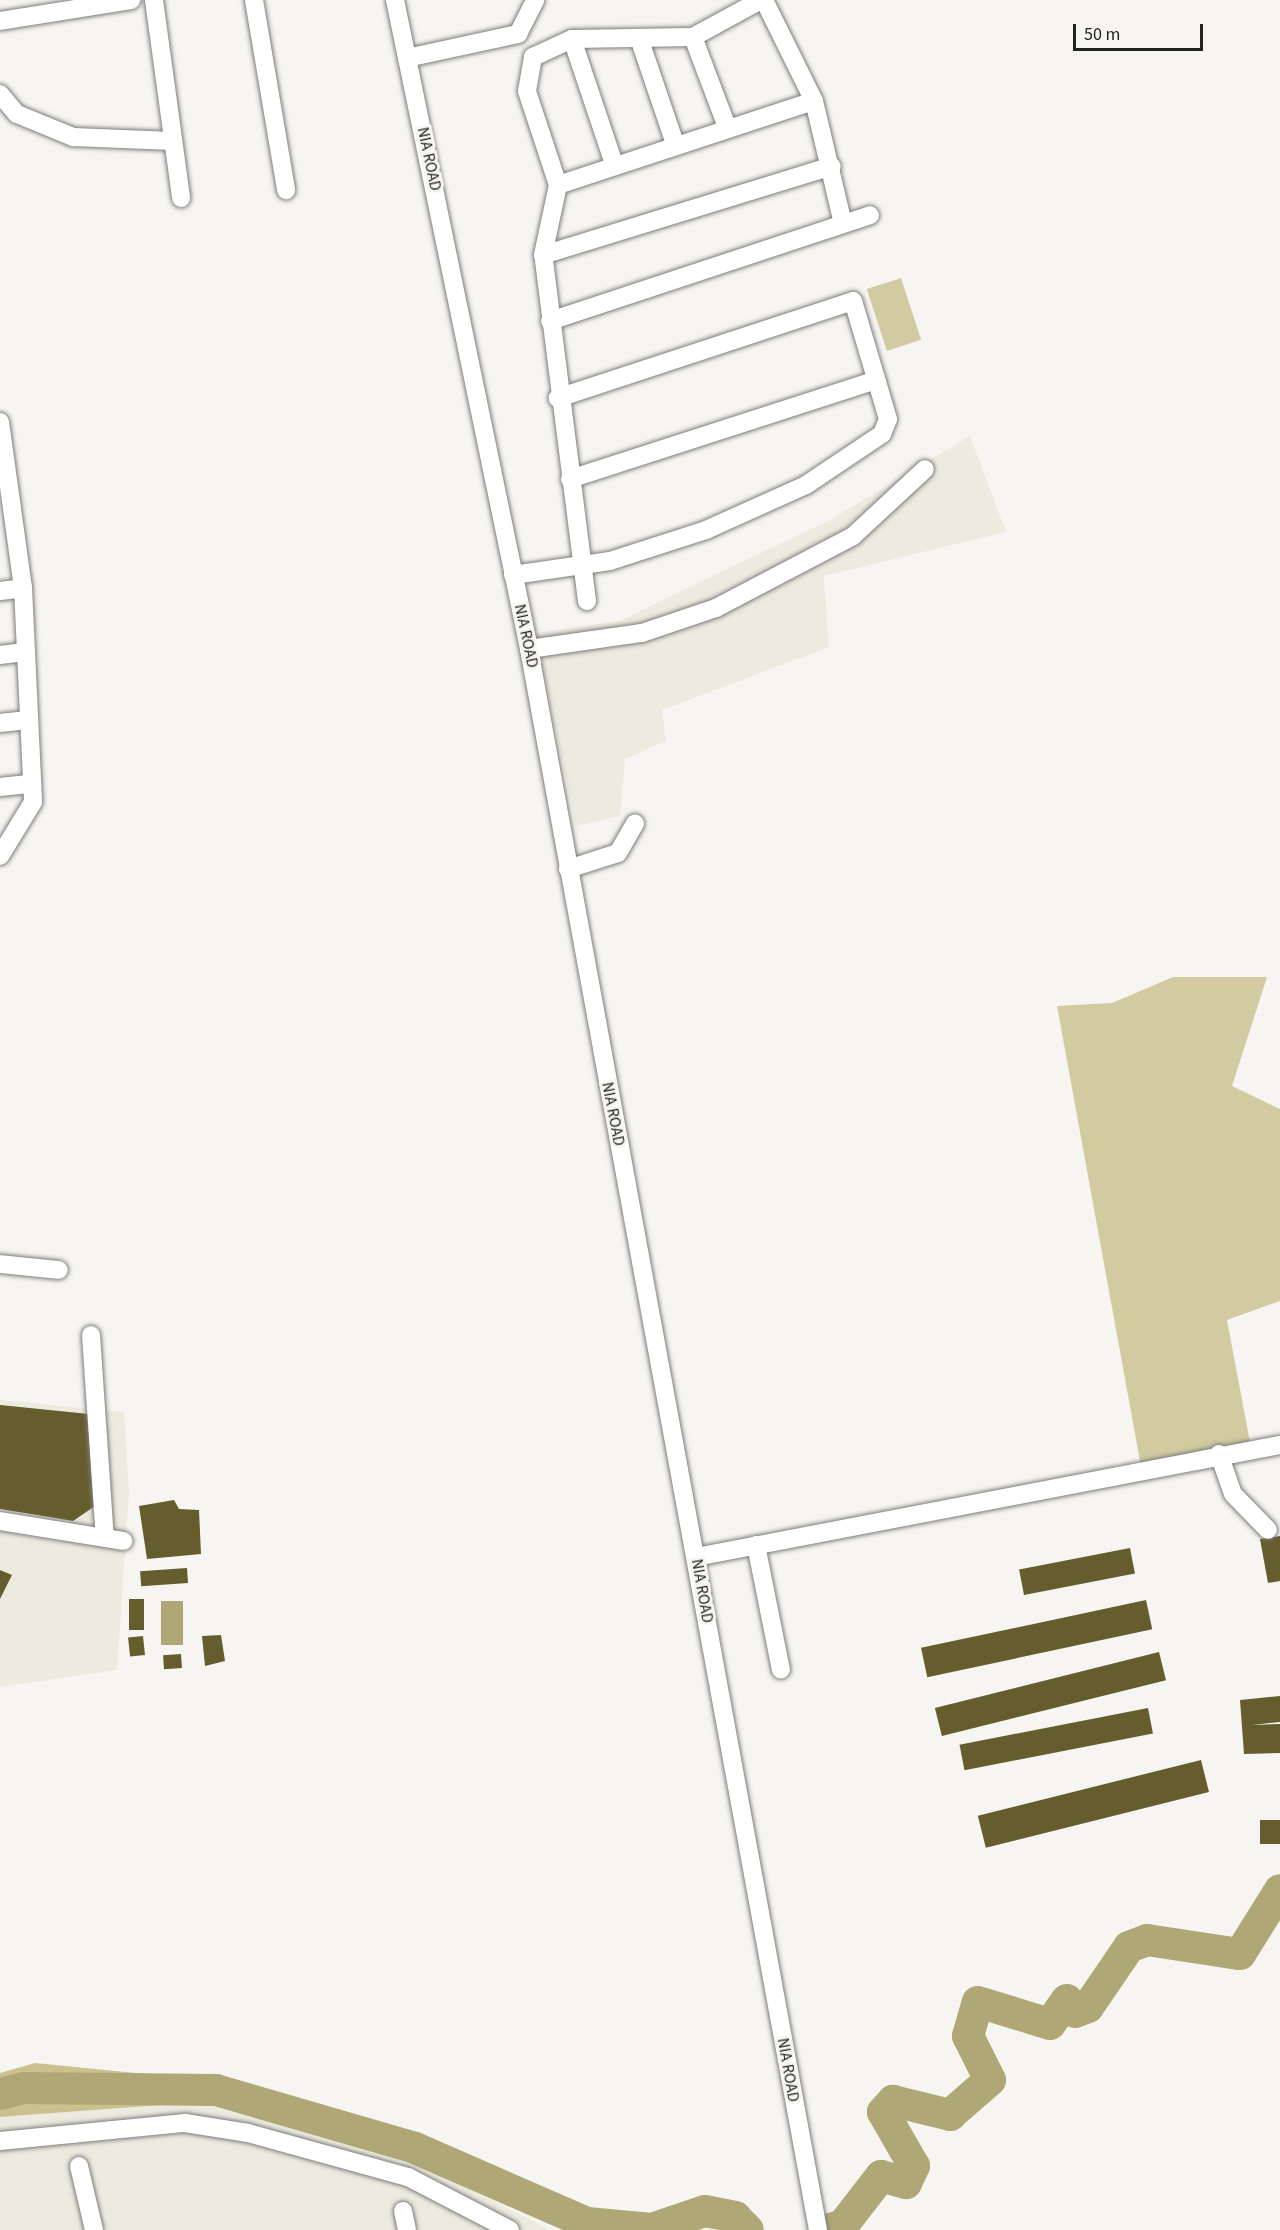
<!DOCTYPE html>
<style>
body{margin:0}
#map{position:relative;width:1280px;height:2230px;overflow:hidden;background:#f6f5f2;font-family:"Source Sans 3",sans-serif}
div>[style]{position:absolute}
.built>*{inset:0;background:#edebe0}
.green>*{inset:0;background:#d2cba1;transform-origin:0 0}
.forest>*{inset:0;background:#cac18f}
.water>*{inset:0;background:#afa775;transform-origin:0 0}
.river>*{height:32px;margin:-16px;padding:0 16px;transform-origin:16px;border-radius:16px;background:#afa775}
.building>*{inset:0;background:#655d2d;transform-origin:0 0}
.roads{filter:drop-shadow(0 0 2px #7e7d7a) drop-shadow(0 0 2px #7e7d7a)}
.minor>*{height:18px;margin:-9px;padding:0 9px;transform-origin:9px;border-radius:9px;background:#fff}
span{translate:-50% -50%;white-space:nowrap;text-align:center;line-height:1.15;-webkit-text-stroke:6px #f6f5f2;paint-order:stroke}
.street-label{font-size:16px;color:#222221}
.scale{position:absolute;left:1073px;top:24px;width:130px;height:27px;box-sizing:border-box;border:3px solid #222221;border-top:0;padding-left:8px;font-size:18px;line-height:21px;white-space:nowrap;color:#222221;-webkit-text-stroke:4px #f6f5f2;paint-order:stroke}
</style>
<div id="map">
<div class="built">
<i style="clip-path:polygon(970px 436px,1006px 532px,824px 576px,829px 647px,662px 710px,666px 741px,625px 759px,620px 816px,576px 826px,536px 633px,619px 621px,832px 519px)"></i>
<i style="clip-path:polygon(0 1400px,124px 1412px,129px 1492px,117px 1670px,0 1687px)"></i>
<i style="clip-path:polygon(201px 2102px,399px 2154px,551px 2230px,0 2230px,0 2117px)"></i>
</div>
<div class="green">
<i style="left:901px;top:278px;width:65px;height:36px;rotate:72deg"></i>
<i style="clip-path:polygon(1173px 977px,1267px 977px,1232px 1086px,1280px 1109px,1280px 1301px,1227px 1320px,1252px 1453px,1142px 1472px,1057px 1006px,1112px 1003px)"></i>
</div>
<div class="forest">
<i style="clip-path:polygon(35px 2063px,206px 2080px,201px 2102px,0 2117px,0 2073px)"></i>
</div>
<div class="water">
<i style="left:183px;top:1601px;width:44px;height:22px;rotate:90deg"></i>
</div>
<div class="river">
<i style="left:0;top:2094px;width:25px;rotate:-14deg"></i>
<i style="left:24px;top:2088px;width:192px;rotate:0.6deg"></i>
<i style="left:216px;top:2090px;width:207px;rotate:16.2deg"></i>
<i style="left:415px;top:2148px;width:188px;rotate:23.6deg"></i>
<i style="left:587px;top:2223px;width:65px;rotate:5.3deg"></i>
<i style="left:652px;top:2229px;width:56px;rotate:-18.8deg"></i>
<i style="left:705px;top:2211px;width:31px;rotate:11deg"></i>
<i style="left:735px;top:2217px;width:18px;rotate:45deg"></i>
<i style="left:828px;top:2230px;width:16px;rotate:-18deg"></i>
<i style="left:843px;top:2225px;width:62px;rotate:-52.2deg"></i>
<i style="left:881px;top:2176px;width:26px;rotate:16deg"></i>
<i style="left:906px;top:2183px;width:19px;rotate:-65deg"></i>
<i style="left:914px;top:2166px;width:62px;rotate:-119.9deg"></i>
<i style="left:883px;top:2112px;width:15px;rotate:-48deg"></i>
<i style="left:893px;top:2101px;width:59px;rotate:13.8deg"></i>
<i style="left:950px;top:2115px;width:53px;rotate:-41.2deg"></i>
<i style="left:990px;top:2080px;width:49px;rotate:-116.6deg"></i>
<i style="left:968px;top:2036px;width:35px;rotate:-74deg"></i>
<i style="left:978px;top:2002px;width:75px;rotate:17deg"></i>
<i style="left:1050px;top:2024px;width:29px;rotate:-55deg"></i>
<i style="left:1067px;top:2000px;width:14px;rotate:56deg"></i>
<i style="left:1075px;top:2012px;width:14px;rotate:-21deg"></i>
<i style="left:1088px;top:2007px;width:73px;rotate:-55.7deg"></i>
<i style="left:1129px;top:1947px;width:19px;rotate:-21deg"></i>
<i style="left:1147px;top:1940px;width:94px;rotate:8.6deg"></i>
<i style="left:1240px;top:1954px;width:75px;rotate:-58deg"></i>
</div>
<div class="building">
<i style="clip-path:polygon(0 1405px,89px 1414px,98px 1504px,73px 1521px,0 1509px)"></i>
<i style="clip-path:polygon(174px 1500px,179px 1509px,199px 1510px,201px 1554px,147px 1559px,139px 1506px)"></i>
<i style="clip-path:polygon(1280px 1536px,1280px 1581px,1268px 1583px,1260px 1539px)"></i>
<i style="left:1130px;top:1548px;width:26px;height:113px;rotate:79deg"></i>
<i style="left:187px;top:1568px;width:15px;height:47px;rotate:86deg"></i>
<i style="clip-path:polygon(0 1570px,12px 1575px,0 1599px)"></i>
<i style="left:129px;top:1599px;width:15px;height:31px"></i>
<i style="left:1146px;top:1600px;width:30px;height:230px;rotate:78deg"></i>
<i style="clip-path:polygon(221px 1635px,225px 1661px,205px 1666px,202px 1636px)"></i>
<i style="left:143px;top:1636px;width:19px;height:15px;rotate:84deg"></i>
<i style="left:1159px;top:1652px;width:29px;height:231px;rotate:76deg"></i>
<i style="left:181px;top:1654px;width:14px;height:18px;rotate:86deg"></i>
<i style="clip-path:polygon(1280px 1696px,1280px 1722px,1252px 1725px,1280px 1724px,1280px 1753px,1244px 1754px,1240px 1700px)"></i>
<i style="left:1148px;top:1708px;width:26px;height:192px;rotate:79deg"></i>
<i style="left:1201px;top:1760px;width:33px;height:230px;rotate:76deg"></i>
<i style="left:1260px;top:1820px;width:20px;height:24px"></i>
</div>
<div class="roads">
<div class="minor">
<i style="left:154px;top:0;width:200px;rotate:82.2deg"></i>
<i style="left:254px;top:0;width:193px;rotate:80.4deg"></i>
<i style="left:395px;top:0;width:663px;rotate:78.33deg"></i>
<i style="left:529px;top:649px;width:1607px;rotate:79.64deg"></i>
<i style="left:764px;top:0;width:113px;rotate:63.7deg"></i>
<i style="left:814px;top:101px;width:126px;rotate:76.7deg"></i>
<i style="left:0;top:21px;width:133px;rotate:-9.1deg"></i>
<i style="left:693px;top:37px;width:96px;rotate:69.3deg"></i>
<i style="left:639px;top:38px;width:112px;rotate:71.2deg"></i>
<i style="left:572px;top:39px;width:132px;rotate:71.4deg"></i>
<i style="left:407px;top:58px;width:114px;rotate:-12.2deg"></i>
<i style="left:518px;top:34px;width:38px;rotate:-63deg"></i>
<i style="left:0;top:94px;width:26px;rotate:50deg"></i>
<i style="left:17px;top:114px;width:61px;rotate:22.3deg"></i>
<i style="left:73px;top:137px;width:100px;rotate:2.3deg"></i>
<i style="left:558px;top:185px;width:269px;rotate:-18.2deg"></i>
<i style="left:543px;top:255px;width:302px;rotate:-17.1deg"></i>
<i style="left:550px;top:321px;width:337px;rotate:-18.3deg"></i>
<i style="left:0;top:422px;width:168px;rotate:82.1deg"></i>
<i style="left:23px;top:588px;width:214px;rotate:87.3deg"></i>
<i style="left:33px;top:802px;width:63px;rotate:121.4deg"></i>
<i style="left:570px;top:479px;width:322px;rotate:-17.9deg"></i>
<i style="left:513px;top:575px;width:98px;rotate:-8.2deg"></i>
<i style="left:610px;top:561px;width:101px;rotate:-17.9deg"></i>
<i style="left:706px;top:530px;width:110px;rotate:-24.2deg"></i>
<i style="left:806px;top:485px;width:92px;rotate:-33.9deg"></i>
<i style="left:882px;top:434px;width:16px;rotate:-68deg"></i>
<i style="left:888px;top:419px;width:123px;rotate:-106.5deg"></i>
<i style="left:853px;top:301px;width:311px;rotate:161.8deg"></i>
<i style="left:0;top:591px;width:23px;rotate:-7deg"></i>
<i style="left:587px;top:601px;width:349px;rotate:-97.2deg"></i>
<i style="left:543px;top:255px;width:72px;rotate:-77.9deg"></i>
<i style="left:558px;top:185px;width:99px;rotate:-108.3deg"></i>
<i style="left:527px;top:91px;width:35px;rotate:-80deg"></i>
<i style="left:533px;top:57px;width:43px;rotate:-24.8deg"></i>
<i style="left:572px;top:39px;width:121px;rotate:-0.9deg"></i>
<i style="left:693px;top:37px;width:77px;rotate:-28.6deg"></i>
<i style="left:529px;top:649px;width:114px;rotate:-8.1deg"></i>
<i style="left:642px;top:633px;width:78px;rotate:-18.7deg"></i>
<i style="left:716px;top:608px;width:155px;rotate:-27.7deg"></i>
<i style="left:853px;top:536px;width:98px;rotate:-42.9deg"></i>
<i style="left:0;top:655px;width:25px;rotate:-7deg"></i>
<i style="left:0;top:723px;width:28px;rotate:-6deg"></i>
<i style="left:0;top:787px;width:31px;rotate:-6deg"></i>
<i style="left:568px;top:869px;width:52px;rotate:-17.7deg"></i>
<i style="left:618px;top:853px;width:34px;rotate:-60deg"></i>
<i style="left:0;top:1264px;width:59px;rotate:5.8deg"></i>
<i style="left:91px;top:1335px;width:203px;rotate:86.1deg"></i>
<i style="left:1219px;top:1454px;width:42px;rotate:70.7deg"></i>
<i style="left:1233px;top:1494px;width:50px;rotate:45.8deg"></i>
<i style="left:0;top:1521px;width:125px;rotate:9.2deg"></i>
<i style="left:756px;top:1545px;width:127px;rotate:78.7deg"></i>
<i style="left:696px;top:1557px;width:595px;rotate:-10.86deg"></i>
<i style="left:0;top:2141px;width:186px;rotate:-5.6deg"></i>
<i style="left:185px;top:2123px;width:64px;rotate:9deg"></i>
<i style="left:248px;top:2133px;width:166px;rotate:15.4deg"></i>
<i style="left:408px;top:2177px;width:115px;rotate:27.5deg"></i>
<i style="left:79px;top:2166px;width:66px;rotate:76.8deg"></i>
<i style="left:403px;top:2211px;width:19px;rotate:78deg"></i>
</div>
</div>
<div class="street-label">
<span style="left:429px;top:159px;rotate:78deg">NIA ROAD</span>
<span style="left:526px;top:636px;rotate:78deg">NIA ROAD</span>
<span style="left:613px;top:1114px;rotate:79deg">NIA ROAD</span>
<span style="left:702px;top:1591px;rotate:80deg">NIA ROAD</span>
<span style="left:788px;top:2070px;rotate:80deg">NIA ROAD</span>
</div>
<div class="scale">50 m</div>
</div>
